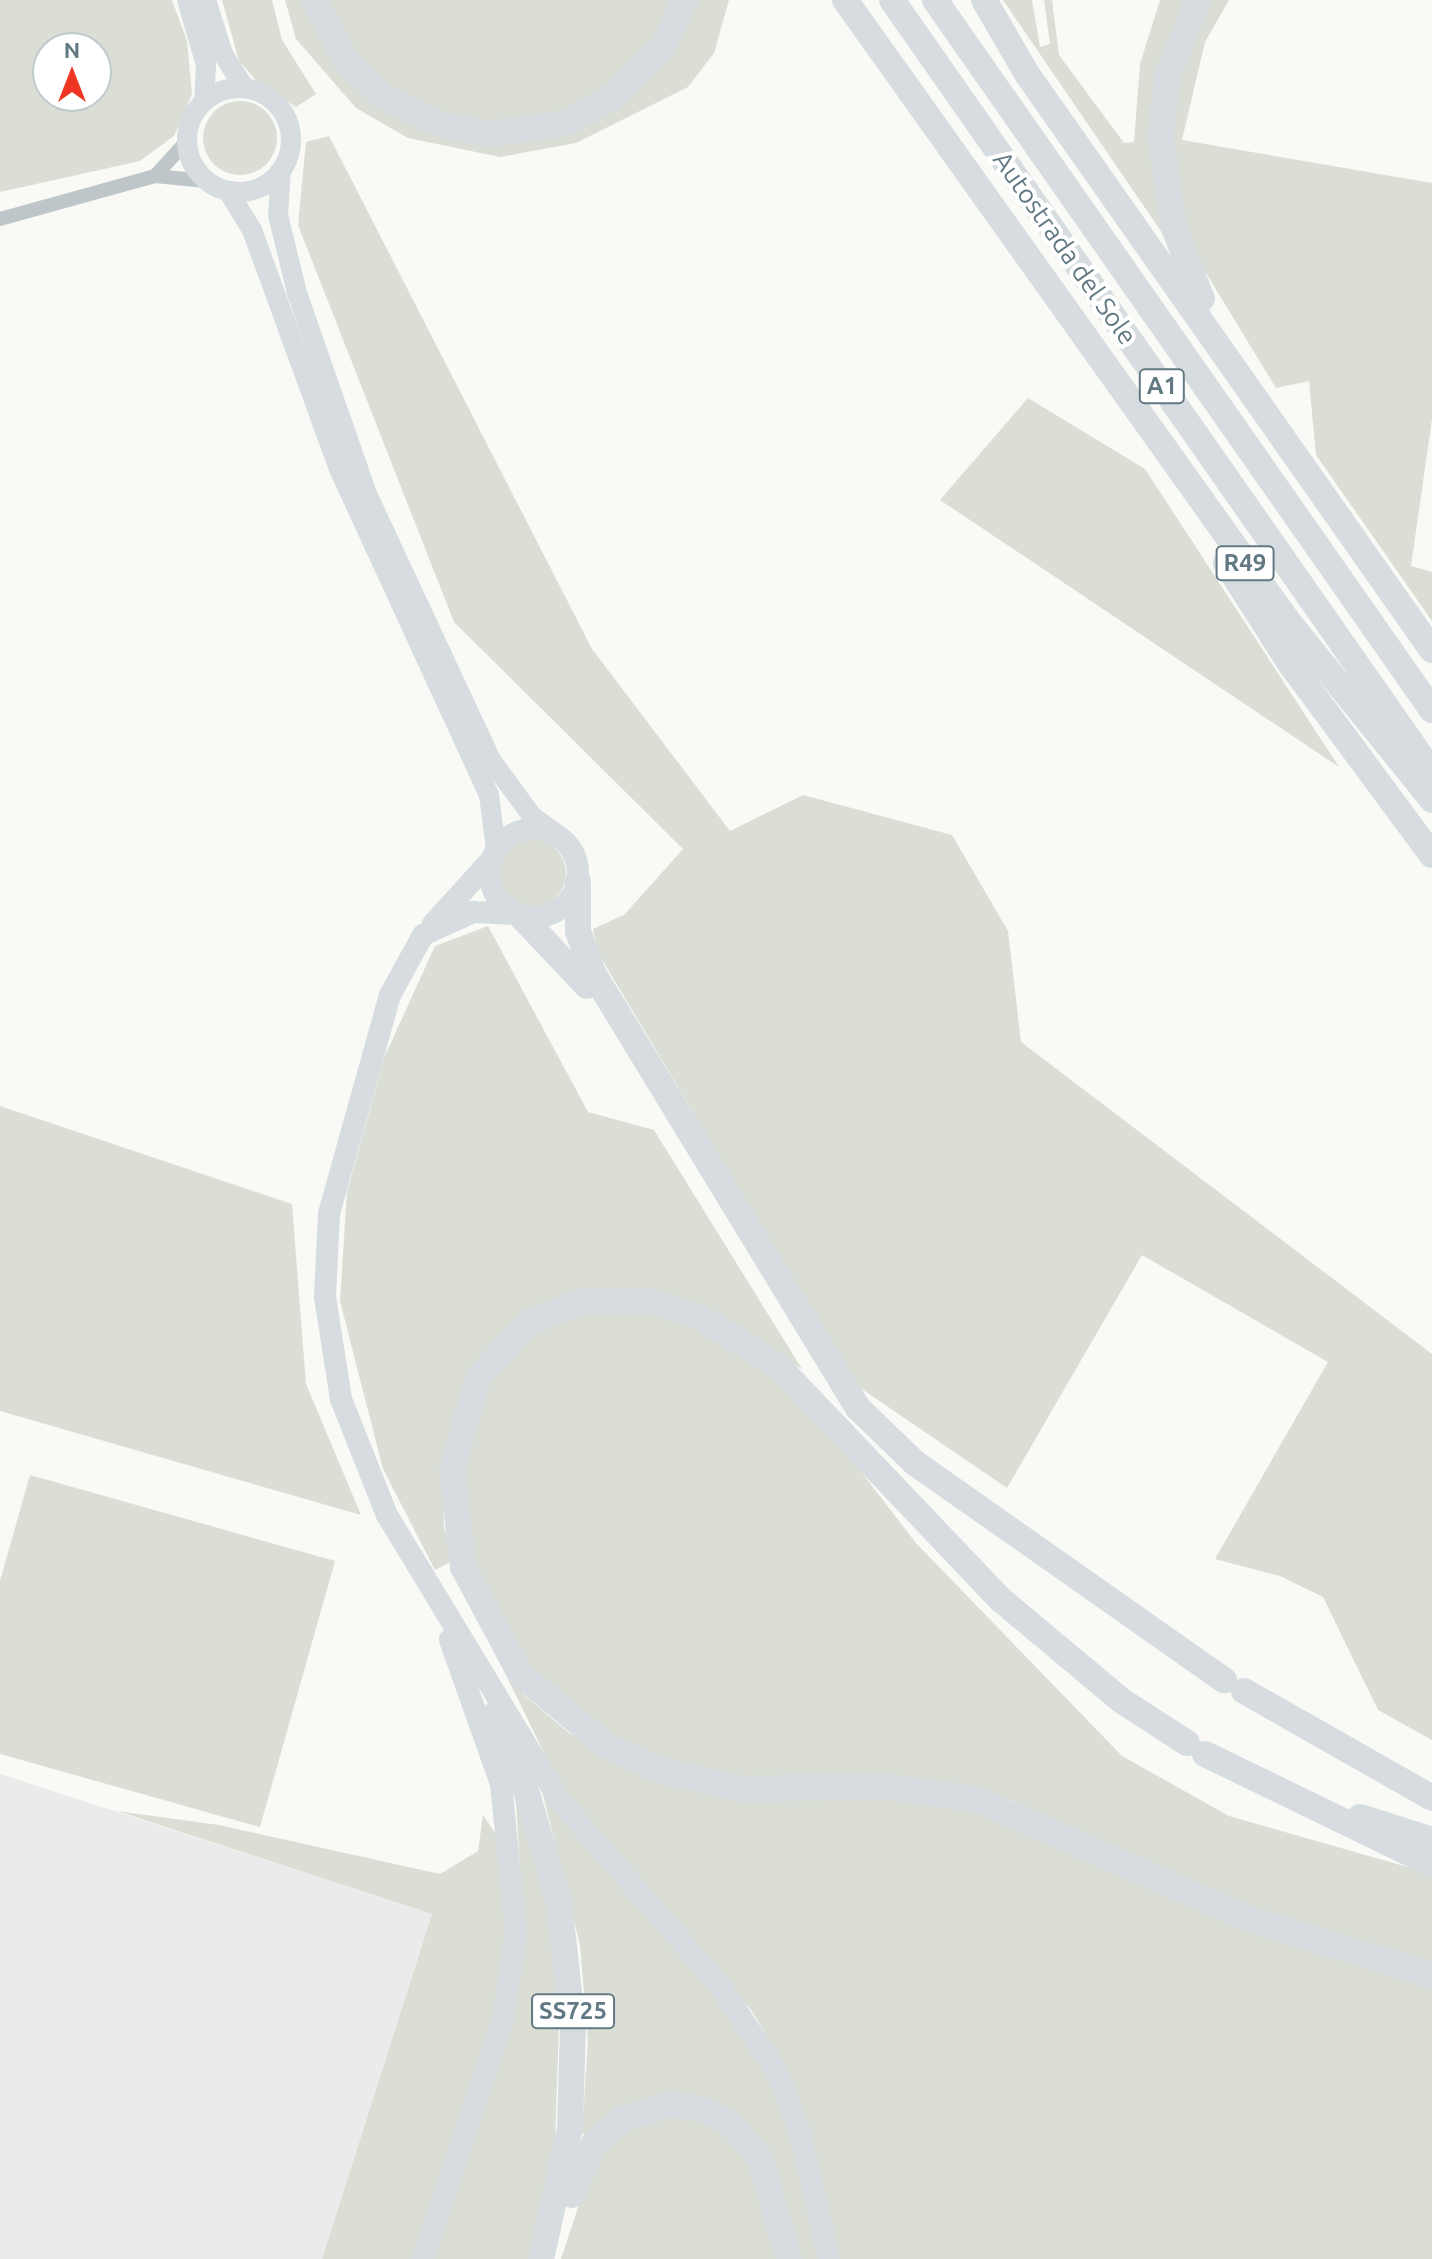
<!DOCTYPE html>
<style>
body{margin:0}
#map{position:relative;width:1432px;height:2259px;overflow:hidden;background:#f9f9f6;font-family:Ubuntu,sans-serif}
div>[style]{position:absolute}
.built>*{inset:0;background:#eaebea}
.green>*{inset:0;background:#daded5}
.round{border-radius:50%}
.street>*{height:14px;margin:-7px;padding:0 7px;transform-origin:7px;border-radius:7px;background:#bfc6c9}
.secondary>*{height:20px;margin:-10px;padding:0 10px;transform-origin:10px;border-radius:10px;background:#d6dcdf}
.secondary>.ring{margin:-10px;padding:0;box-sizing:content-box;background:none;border:20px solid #d6dcdf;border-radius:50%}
.primary>*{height:22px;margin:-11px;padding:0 11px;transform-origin:11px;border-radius:11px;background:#d6dcdf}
.primary>.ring{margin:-11px;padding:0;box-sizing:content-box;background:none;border:22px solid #d6dcdf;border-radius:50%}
.highway>*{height:26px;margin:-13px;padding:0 13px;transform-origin:13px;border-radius:13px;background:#d6dcdf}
span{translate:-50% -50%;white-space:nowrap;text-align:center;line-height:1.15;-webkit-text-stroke:8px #fff;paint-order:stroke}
.shield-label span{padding:2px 6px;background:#fff;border:2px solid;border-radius:6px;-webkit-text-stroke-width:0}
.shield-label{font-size:24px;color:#627983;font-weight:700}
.street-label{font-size:26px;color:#627983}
.north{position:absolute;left:32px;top:32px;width:80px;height:80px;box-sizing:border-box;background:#fff;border:2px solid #c0c9cd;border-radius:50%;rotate:0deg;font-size:22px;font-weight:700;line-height:32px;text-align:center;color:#627983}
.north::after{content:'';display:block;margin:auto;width:28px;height:36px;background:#ee3622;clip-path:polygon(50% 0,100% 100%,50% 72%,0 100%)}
</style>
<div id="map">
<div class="built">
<i style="clip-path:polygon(0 1774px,432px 1914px,322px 2259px,0 2259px)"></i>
</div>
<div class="green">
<i style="clip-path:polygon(evenodd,0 0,172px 0,187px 41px,192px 94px,174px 136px,140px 161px,0 192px,0 0,48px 48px,96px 48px,96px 96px,48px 96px,48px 48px)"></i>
<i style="clip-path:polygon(222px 0,272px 0,282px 40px,316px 94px,296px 107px,260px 85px,239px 61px)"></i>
<i style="clip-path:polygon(285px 0,304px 0,424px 127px,590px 118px,695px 0,729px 0,714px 53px,688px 87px,576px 143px,500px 157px,408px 138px,356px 108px,296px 39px)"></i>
<i style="clip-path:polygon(323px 0,677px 0,654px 44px,606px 89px,548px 118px,475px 122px,415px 104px,364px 67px)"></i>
<i style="clip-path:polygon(1003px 0,1032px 0,1040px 47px,1050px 44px,1044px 0,1052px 0,1059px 55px,1124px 143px,1134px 142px,1140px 64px,1160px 0,1189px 0,1170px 40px,1169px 243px)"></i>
<i style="clip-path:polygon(1209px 0,1229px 0,1205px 42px,1182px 140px,1432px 183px,1432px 419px,1411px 566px,1432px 572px,1432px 621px,1316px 455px,1309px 381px,1276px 388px,1192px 250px,1171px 147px,1179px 69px)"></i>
<i class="round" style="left:203px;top:101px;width:74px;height:74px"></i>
<i style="clip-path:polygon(329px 136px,592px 649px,730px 831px,803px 795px,952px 835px,1008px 931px,1021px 1042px,1432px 1354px,1432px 1740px,1378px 1710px,1323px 1597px,1280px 1576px,1215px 1559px,1328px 1362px,1142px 1255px,1007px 1488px,856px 1385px,598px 953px,593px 929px,624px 915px,683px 849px,454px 622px,298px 225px,306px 142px)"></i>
<i style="clip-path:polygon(1028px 398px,1145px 469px,1339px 767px,940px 500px)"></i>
<i class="round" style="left:498px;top:839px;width:68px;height:68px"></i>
<i style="clip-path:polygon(488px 926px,588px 1112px,654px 1130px,802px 1369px,666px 1293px,573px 1293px,502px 1333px,462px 1386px,442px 1464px,444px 1527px,454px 1560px,435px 1570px,383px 1469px,340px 1301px,347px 1192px,384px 1058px,435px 946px)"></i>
<i style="clip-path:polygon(0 1106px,292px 1204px,306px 1384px,361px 1515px,0 1411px)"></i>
<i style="clip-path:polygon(646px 1305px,745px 1349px,821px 1420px,916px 1543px,1122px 1756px,1229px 1816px,1432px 1874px,1432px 1966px,1291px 1924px,1011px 1800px,777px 1784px,687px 1770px,610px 1739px,528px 1673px,479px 1591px,456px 1471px,500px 1358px,560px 1313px)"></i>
<i style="clip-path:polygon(30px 1475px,335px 1561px,260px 1827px,0 1754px,0 1581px)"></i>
<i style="clip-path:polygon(497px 1657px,524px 1695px,569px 1733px,633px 1769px,967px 1804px,1432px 1983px,1432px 2259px,839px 2259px,778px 2056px,752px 2011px,604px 1844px,556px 1777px)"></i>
<i style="clip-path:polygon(515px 1788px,545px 1890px,560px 1992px,555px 2143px,530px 2259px,431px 2259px,524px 1926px)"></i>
<i style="clip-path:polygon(542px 1791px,700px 1974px,760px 2057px,799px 2154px,821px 2259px,798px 2259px,778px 2181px,709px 2101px,582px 2134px,588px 2040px,580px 1945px)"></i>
<i style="clip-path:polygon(117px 1811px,219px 1825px,440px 1874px,478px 1851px,483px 1815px,505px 1848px,509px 1905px,499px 2004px,416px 2259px,322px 2259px,432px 1914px)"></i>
<i style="clip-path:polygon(647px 2116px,701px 2116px,744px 2150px,781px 2259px,561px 2259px,596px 2153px)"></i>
</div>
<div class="street">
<i style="left:155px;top:176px;width:47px;rotate:-47.6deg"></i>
<i style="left:0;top:219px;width:161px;rotate:-15.5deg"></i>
<i style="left:155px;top:176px;width:51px;rotate:5.6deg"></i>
</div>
<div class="secondary">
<i style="left:187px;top:0;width:68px;rotate:73.7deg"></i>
<i style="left:206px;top:65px;width:36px;rotate:93deg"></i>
<i style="left:206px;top:0;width:57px;rotate:72.5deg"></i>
<i style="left:223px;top:54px;width:40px;rotate:58deg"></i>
<i class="ring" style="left:187px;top:88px;width:84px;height:84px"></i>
<i style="left:281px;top:171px;width:44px;rotate:93.9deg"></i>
<i style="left:278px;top:215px;width:80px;rotate:76.3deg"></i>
<i style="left:297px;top:293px;width:213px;rotate:70.8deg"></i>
<i style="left:367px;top:494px;width:293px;rotate:65deg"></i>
<i style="left:491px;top:760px;width:69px;rotate:53.8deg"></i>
<i style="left:532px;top:816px;width:32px;rotate:36deg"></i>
<i style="left:228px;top:191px;width:46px;rotate:58.4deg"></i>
<i style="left:252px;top:230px;width:254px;rotate:70deg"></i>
<i style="left:339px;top:469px;width:359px;rotate:65.3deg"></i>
<i style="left:489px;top:795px;width:55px;rotate:82.7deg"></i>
</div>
<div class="primary">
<i class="ring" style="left:490px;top:829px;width:66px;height:66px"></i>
<i style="left:516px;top:914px;width:43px;rotate:-177.3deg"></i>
<i style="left:473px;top:912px;width:55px;rotate:155.3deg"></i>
<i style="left:423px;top:935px;width:68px;rotate:118.8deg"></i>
<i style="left:390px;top:995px;width:227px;rotate:105.6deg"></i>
<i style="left:329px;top:1214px;width:83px;rotate:92.8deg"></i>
<i style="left:325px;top:1297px;width:103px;rotate:81.1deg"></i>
<i style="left:341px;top:1399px;width:125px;rotate:68.4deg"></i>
<i style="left:387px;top:1515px;width:334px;rotate:58.8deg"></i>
<i style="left:560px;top:1801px;width:246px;rotate:49.1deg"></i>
<i style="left:721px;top:1987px;width:100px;rotate:56.5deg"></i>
<i style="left:776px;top:2070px;width:66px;rotate:68.8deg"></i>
<i style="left:800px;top:2132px;width:130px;rotate:77.1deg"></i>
<i style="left:433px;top:924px;width:86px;rotate:-47.8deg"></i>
<i style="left:494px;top:1712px;width:60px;rotate:65.6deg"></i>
<i style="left:423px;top:2259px;width:252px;rotate:-71.5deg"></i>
<i style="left:503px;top:2020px;width:89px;rotate:-81.6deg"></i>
<i style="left:516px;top:1932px;width:149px;rotate:-95.8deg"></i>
<i style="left:501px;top:1784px;width:153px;rotate:-109.5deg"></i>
</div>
<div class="highway">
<i style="left:314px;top:0;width:70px;rotate:62deg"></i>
<i style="left:347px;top:62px;width:51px;rotate:43.4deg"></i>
<i style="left:384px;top:97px;width:58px;rotate:26.6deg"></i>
<i style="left:436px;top:123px;width:53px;rotate:11.9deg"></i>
<i style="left:488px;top:134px;width:79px;rotate:-8deg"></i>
<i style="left:566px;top:123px;width:55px;rotate:-29.4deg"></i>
<i style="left:614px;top:96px;width:68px;rotate:-45deg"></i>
<i style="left:662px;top:48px;width:53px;rotate:-64.4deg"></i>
<i style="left:845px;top:0;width:761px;rotate:54.51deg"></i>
<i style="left:1287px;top:620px;width:231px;rotate:51.1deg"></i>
<i style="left:892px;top:0;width:942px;rotate:55.03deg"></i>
<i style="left:935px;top:0;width:867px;rotate:55.01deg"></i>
<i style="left:984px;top:0;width:86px;rotate:59.8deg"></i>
<i style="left:1027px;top:74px;width:704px;rotate:54.89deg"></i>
<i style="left:1198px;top:0;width:83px;rotate:111.9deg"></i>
<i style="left:1167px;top:77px;width:60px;rotate:95.7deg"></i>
<i style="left:1161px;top:137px;width:92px;rotate:81.9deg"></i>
<i style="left:1174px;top:228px;width:76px;rotate:68.5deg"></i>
<i style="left:1226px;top:563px;width:117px;rotate:57.5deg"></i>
<i style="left:1289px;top:662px;width:240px;rotate:53.5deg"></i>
<i style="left:578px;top:882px;width:49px;rotate:90deg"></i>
<i style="left:578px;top:931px;width:45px;rotate:70.3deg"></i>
<i style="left:593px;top:973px;width:509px;rotate:58.65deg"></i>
<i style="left:858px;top:1408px;width:79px;rotate:44deg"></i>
<i style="left:915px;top:1463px;width:378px;rotate:35.1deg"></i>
<i style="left:521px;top:916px;width:96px;rotate:46.7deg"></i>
<i style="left:1244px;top:1691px;width:216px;rotate:29.6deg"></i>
<i style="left:1187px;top:1743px;width:77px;rotate:-147.1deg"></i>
<i style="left:1122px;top:1701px;width:158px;rotate:-140.1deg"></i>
<i style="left:1001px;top:1600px;width:323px;rotate:-133.6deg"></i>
<i style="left:778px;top:1366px;width:92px;rotate:-147.9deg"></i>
<i style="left:700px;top:1317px;width:52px;rotate:-161.9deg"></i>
<i style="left:651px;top:1301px;width:67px;rotate:180deg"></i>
<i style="left:584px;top:1301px;width:59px;rotate:159.1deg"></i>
<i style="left:529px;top:1322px;width:76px;rotate:132.3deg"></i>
<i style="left:478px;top:1378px;width:95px;rotate:105.9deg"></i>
<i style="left:452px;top:1469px;width:99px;rotate:83.6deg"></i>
<i style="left:463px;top:1567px;width:123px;rotate:61.8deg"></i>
<i style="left:521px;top:1675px;width:108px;rotate:39.7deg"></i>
<i style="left:604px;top:1744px;width:61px;rotate:25.3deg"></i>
<i style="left:659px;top:1770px;width:85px;rotate:12.9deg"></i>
<i style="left:742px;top:1789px;width:141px;rotate:-1.2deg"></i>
<i style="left:883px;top:1786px;width:94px;rotate:8deg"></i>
<i style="left:976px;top:1799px;width:301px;rotate:23.7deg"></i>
<i style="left:1252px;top:1920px;width:188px;rotate:17deg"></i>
<i style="left:1205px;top:1754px;width:252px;rotate:25.9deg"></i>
<i style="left:519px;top:1767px;width:141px;rotate:73.5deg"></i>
<i style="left:559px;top:1902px;width:126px;rotate:83.6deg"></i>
<i style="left:573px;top:2027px;width:101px;rotate:91.7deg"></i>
<i style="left:570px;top:2128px;width:134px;rotate:102.5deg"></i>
<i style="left:1360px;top:1817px;width:76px;rotate:17.7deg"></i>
<i style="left:572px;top:2195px;width:56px;rotate:-67.1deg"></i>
<i style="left:594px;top:2143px;width:38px;rotate:-40deg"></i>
<i style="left:623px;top:2119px;width:49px;rotate:-17.7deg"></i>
<i style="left:670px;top:2104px;width:32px;rotate:9deg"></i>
<i style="left:702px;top:2109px;width:34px;rotate:28deg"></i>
<i style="left:732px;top:2125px;width:44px;rotate:50.5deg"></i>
<i style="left:760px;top:2159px;width:104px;rotate:73.8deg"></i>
</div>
<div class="shield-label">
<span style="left:1162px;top:386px">A1</span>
<span style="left:1245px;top:563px">R49</span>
<span style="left:573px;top:2011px">SS725</span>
</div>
<div class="street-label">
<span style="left:1065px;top:248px;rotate:55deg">Autostrada del Sole</span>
</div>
<div class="north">N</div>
</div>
